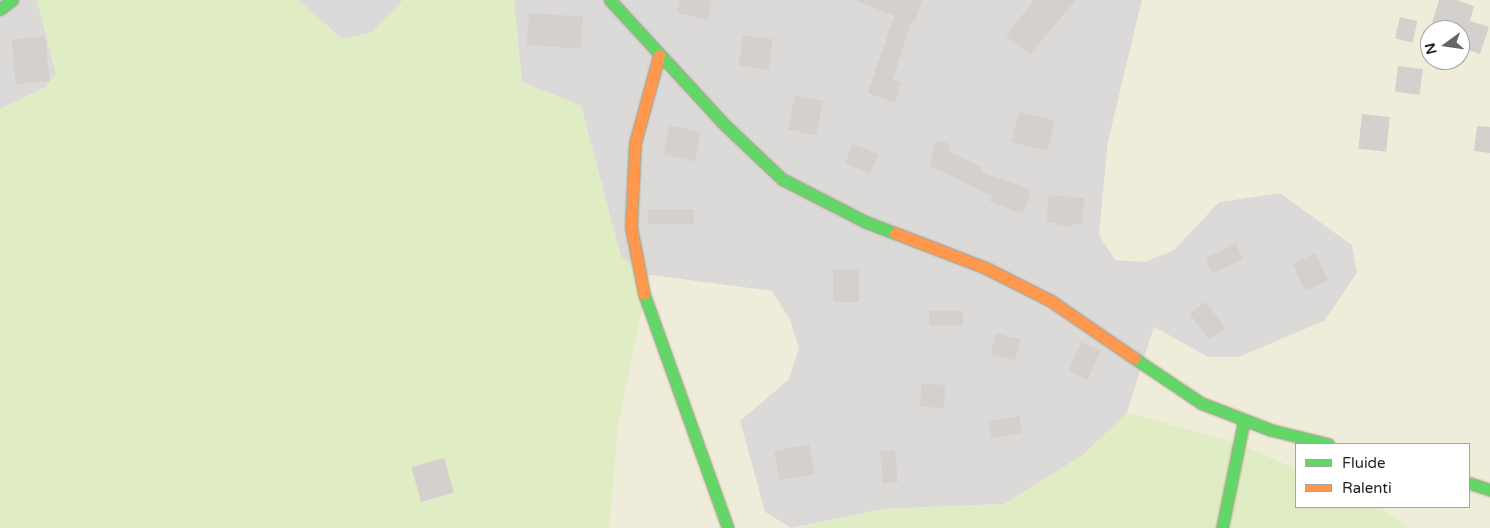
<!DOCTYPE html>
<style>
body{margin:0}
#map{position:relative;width:1490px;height:528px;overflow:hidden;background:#edeae7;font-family:"Varela Round",sans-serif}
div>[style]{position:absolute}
.residential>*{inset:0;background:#dcdad9}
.farmland>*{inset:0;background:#efecd9}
.grass>*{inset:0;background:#e0ecc3}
.building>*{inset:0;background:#d4d0ce;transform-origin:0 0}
.roads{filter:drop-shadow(0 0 1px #98967e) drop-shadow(0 0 1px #98967e)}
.fast>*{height:11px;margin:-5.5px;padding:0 5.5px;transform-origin:5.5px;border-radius:5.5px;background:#63d668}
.slow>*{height:11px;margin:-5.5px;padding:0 5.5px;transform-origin:5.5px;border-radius:5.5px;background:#ff974d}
span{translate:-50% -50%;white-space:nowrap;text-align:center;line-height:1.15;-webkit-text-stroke:4px #fff;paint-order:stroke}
.legend{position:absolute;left:1295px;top:443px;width:175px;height:65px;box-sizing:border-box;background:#fff;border:1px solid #a5a5a5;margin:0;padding:6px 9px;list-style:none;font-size:15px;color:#1f1f1f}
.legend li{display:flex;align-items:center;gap:10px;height:25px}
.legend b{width:25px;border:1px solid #a5a5a5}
.north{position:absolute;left:1420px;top:20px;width:50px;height:50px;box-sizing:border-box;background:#fff;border:1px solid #a5a5a5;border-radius:50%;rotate:256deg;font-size:14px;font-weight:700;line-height:20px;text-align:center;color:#1f1f1f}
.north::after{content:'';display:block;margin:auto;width:18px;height:22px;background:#676665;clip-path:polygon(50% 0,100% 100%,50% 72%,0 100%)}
</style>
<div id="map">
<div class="residential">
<i style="clip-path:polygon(0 0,37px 0,56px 74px,44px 88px,0 109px)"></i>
<i style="clip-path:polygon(298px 0,403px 0,372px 32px,342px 39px)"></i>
<i style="clip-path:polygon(514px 0,1142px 0,1108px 142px,1099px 235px,1174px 250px,1219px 202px,1280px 193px,1352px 245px,1357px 273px,1325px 321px,1239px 357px,1208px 357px,1154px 327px,1127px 413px,1083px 455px,1004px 504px,883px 509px,791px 528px,765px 512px,739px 421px,789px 379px,772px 291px,649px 275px,621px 257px,581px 106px,522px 82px)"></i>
</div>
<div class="farmland">
<i style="clip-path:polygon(evenodd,1142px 0,1490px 0,1490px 528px,1408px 528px,1379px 507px,1469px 507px,1469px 444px,1296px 444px,1296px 469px,1237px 443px,1127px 413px,1154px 327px,1208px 357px,1239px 357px,1324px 321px,1357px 273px,1352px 245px,1280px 193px,1219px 202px,1174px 250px,1145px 262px,1115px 260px,1099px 235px,1108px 142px,1142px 0,1430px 30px,1460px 30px,1460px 60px,1430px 60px,1430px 30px)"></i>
<i style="clip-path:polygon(649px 275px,772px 291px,790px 320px,799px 348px,789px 379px,740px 421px,765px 512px,791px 528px,609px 528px,618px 425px)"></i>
</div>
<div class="grass">
<i style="clip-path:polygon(37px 0,298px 0,342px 39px,372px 32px,403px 0,514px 0,522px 82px,581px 106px,621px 257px,649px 275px,618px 425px,609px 528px,0 528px,0 109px,44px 88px,56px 74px)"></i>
<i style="clip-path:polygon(1127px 413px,1237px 443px,1296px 469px,1296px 507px,1379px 507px,1408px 528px,796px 528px,883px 509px,1004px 504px,1083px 455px)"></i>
</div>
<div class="building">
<i style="clip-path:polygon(680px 0,712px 0,708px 20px,677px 13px)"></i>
<i style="clip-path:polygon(855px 0,922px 0,915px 23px,911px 22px,893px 80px,901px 82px,895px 103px,868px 93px,894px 16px)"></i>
<i style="clip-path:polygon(1034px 0,1076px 0,1030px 54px,1006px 36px)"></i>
<i style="clip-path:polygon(1439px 0,1456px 0,1474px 6px,1470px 21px,1489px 27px,1480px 54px,1465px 49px,1466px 43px,1460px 41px,1460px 30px,1430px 30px)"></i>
<i style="left:529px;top:13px;width:54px;height:32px;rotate:4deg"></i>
<i style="left:1400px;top:17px;width:18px;height:22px;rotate:13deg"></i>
<i style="left:743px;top:35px;width:30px;height:31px;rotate:8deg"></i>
<i style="left:45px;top:36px;width:45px;height:34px;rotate:84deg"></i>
<i style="left:1398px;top:66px;width:25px;height:26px;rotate:7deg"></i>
<i style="left:795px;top:95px;width:29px;height:35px;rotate:12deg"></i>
<i style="left:1019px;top:112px;width:37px;height:31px;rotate:14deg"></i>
<i style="left:1362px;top:114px;width:28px;height:35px;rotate:6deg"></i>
<i style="left:670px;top:125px;width:32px;height:30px;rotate:13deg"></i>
<i style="clip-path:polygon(1477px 126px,1490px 127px,1490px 153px,1474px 151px)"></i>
<i style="clip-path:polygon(936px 140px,950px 144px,948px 151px,983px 168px,981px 172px,1031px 189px,1023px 214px,990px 202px,992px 196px,930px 166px)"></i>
<i style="left:853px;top:144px;width:27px;height:21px;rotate:22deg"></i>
<i style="clip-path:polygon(1049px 195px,1084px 198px,1082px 225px,1072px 224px,1072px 227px,1046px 222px)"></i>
<i style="left:648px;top:209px;width:46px;height:15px"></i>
<i style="left:1236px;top:244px;width:17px;height:34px;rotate:66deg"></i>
<i style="left:1315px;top:253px;width:30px;height:25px;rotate:64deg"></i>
<i style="left:833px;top:269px;width:26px;height:33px"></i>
<i style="left:1206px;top:302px;width:32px;height:20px;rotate:54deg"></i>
<i style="left:929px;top:311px;width:34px;height:14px"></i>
<i style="left:996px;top:333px;width:25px;height:22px;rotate:14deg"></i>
<i style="left:1081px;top:342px;width:21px;height:32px;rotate:23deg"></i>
<i style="left:921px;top:384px;width:24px;height:23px;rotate:2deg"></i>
<i style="left:1019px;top:416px;width:17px;height:31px;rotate:80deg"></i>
<i style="left:809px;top:444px;width:30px;height:36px;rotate:78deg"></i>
<i style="left:895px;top:450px;width:32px;height:15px;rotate:85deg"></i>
<i style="left:444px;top:458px;width:36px;height:34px;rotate:74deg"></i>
</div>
<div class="roads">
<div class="fast">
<i style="left:610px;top:0;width:171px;rotate:47.4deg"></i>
<i style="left:726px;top:126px;width:77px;rotate:43.4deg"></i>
<i style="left:782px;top:179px;width:94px;rotate:27.1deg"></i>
<i style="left:866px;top:222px;width:31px;rotate:21deg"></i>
<i style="left:0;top:9px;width:15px;rotate:-37deg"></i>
<i style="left:644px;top:294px;width:249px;rotate:70.3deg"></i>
<i style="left:1134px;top:358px;width:81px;rotate:33.9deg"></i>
<i style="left:1201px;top:403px;width:75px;rotate:21.1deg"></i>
<i style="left:1271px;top:430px;width:59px;rotate:13.8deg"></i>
<i style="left:1469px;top:483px;width:22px;rotate:18deg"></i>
<i style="left:1222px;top:528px;width:110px;rotate:-78.5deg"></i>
</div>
<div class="slow">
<i style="left:895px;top:233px;width:97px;rotate:21deg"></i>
<i style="left:986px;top:268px;width:73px;rotate:26.9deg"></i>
<i style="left:1051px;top:301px;width:101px;rotate:34.5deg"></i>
<i style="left:644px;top:294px;width:68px;rotate:-101deg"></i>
<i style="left:631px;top:227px;width:84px;rotate:-87.3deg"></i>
<i style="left:635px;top:143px;width:91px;rotate:-74.7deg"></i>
</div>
</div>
<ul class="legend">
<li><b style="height:6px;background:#63d668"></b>Fluide</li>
<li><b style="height:6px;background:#ff974d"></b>Ralenti</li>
</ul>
<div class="north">N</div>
</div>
